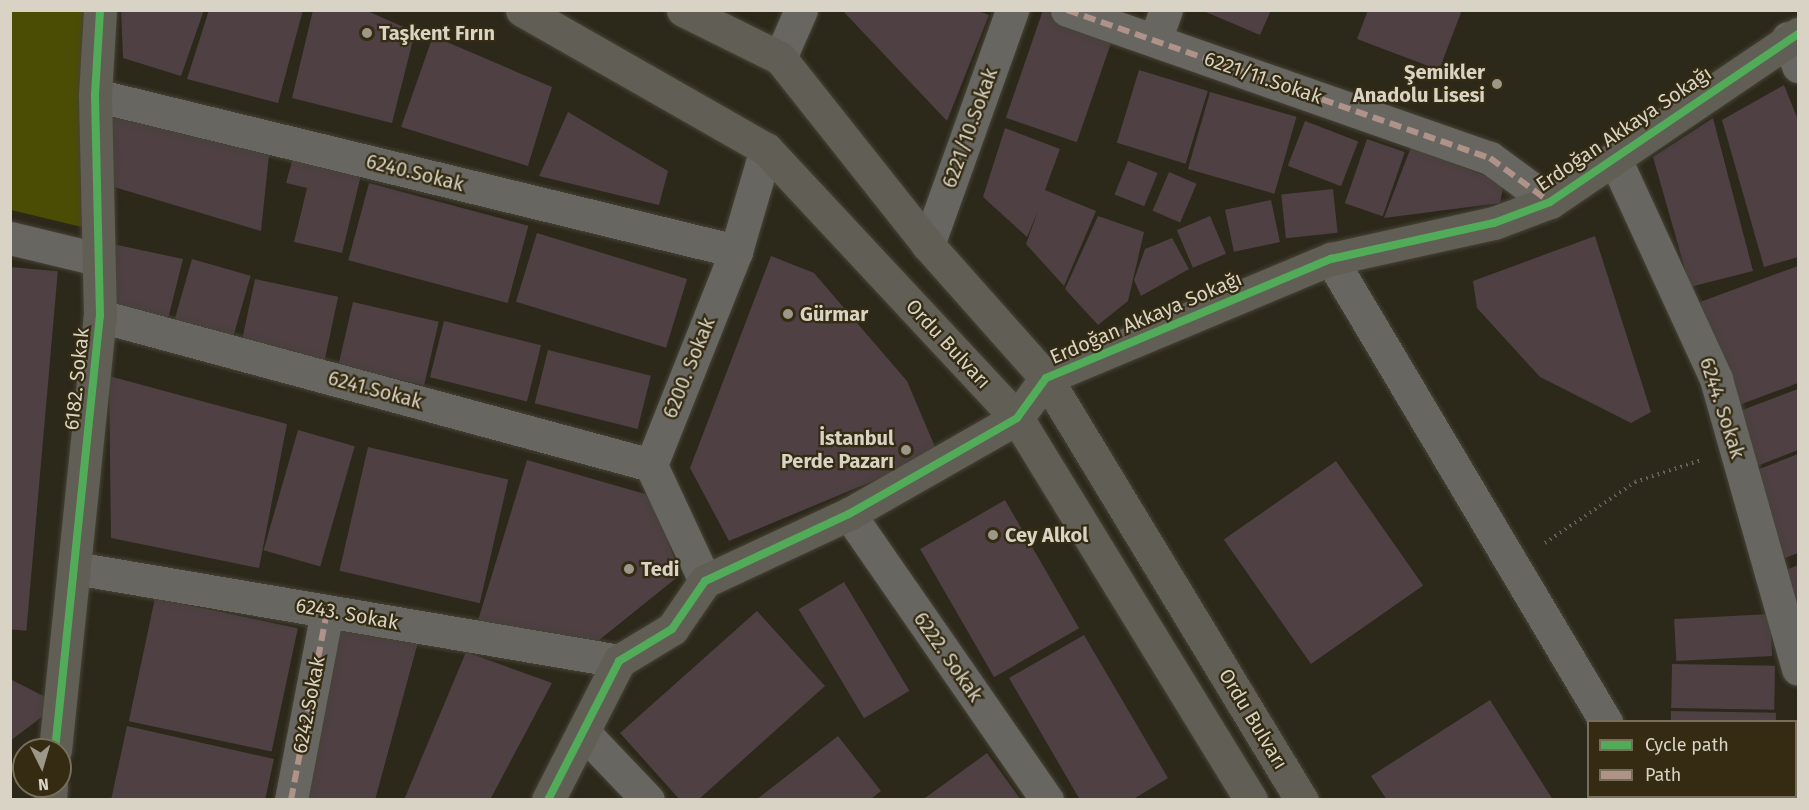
<!DOCTYPE html>
<meta charset="utf-8">
<style>
body{margin:0}
#map{position:relative;width:1809px;height:810px;overflow:hidden;background:#2c281a;font-family:"Fira Sans",sans-serif}
div>[style]{position:absolute}
.green>*{inset:0;background:#4c4d04}
.building>*{inset:0;background:#4e4043;transform-origin:0 0}
.path>*{height:4px;margin-top:-2px;transform-origin:0;background:repeating-linear-gradient(90deg,#63615a 0 1.5px,transparent 0 6px)}
.roads{filter:drop-shadow(0 0 2px #464337) drop-shadow(0 0 2px #464337)}
.street>*{height:33px;margin:-16.5px;padding:0 16.5px;transform-origin:16.5px;border-radius:16.5px;background:#686661}
.secondary>*{height:33px;margin:-16.5px;padding:0 16.5px;transform-origin:16.5px;border-radius:16.5px;background:#615e56}
.quiet>*{height:6px;margin-top:-3px;transform-origin:0;background:repeating-linear-gradient(90deg,#af9288 0 12px,transparent 0 18px)}
.cycleway>*{height:8px;margin:-4px;padding:0 4px;transform-origin:4px;border-radius:4px;background:#51ab58}
.dots>*{width:16px;height:16px;translate:-50% -50%;box-sizing:border-box;border:3px solid #342b12;border-radius:50%}
span{translate:-50% -50%;white-space:nowrap;text-align:center;line-height:1.15;-webkit-text-stroke:4.5px #342b12;paint-order:stroke}
.poi-label{font-size:20px;color:#d8d3c4;font-weight:700}
.left{translate:0 -50%;text-align:left}
.right{translate:-100% -50%;text-align:right}
.street-label{font-size:20px;color:#d8d3c4}
.frame{position:absolute;inset:0;border:12px solid #d8d3c4;pointer-events:none}
.legend{position:absolute;left:1587px;top:720px;width:210px;height:78px;box-sizing:border-box;background:#342b12;border:2px solid #766e59;margin:0;padding:8px 10px;list-style:none;font-size:18px;color:#d8d3c4}
.legend li{display:flex;align-items:center;gap:12px;height:30px}
.legend b{width:30px;border:2px solid #766e59}
.north{position:absolute;left:12px;top:738px;width:60px;height:60px;box-sizing:border-box;background:#342b12;border:2px solid #766e59;border-radius:50%;rotate:175deg;font-size:16px;font-weight:700;line-height:24px;text-align:center;color:#d8d3c4}
.north::after{content:'';display:block;margin:auto;width:21px;height:27px;background:#9c9788;clip-path:polygon(50% 0,100% 100%,50% 72%,0 100%)}
</style>
<div id="map">
<div class="green">
<i style="clip-path:polygon(11px 11px,91px 11px,86px 228px,11px 210px)"></i>
</div>
<div class="building">
<i style="clip-path:polygon(121px 10px,204px 10px,181px 76px,123px 58px)"></i>
<i style="clip-path:polygon(209px 10px,303px 10px,278px 103px,187px 79px)"></i>
<i style="clip-path:polygon(313px 10px,365px 10px,415px 32px,392px 123px,292px 98px)"></i>
<i style="clip-path:polygon(842px 10px,976px 10px,989px 15px,947px 121px)"></i>
<i style="left:1043px;top:10px;width:75px;height:114px;rotate:19deg"></i>
<i style="clip-path:polygon(1201px 10px,1271px 10px,1260px 35px)"></i>
<i style="clip-path:polygon(1368px 10px,1462px 10px,1439px 70px,1357px 39px)"></i>
<i style="clip-path:polygon(433px 36px,552px 87px,528px 166px,401px 127px)"></i>
<i style="left:1139px;top:70px;width:72px;height:76px;rotate:17deg"></i>
<i style="clip-path:polygon(1784px 85px,1798px 120px,1798px 257px,1764px 267px,1722px 120px)"></i>
<i style="left:1210px;top:92px;width:90px;height:80px;rotate:16deg"></i>
<i style="clip-path:polygon(107px 109px,269px 155px,261px 231px,104px 184px)"></i>
<i style="clip-path:polygon(568px 112px,668px 171px,659px 205px,539px 176px)"></i>
<i style="clip-path:polygon(1713px 118px,1753px 271px,1690px 287px,1653px 157px)"></i>
<i style="left:1305px;top:121px;width:57px;height:48px;rotate:21deg"></i>
<i style="clip-path:polygon(1005px 128px,1060px 149px,1045px 190px,1096px 211px,1064px 286px,1026px 244px,1038px 211px,1027px 237px,983px 197px)"></i>
<i style="left:1367px;top:139px;width:40px;height:68px;rotate:19deg"></i>
<i style="clip-path:polygon(1411px 147px,1504px 183px,1500px 203px,1384px 218px)"></i>
<i style="clip-path:polygon(294px 154px,362px 171px,342px 253px,294px 242px,307px 188px,286px 183px)"></i>
<i style="left:1128px;top:161px;width:32px;height:36px;rotate:22deg"></i>
<i style="left:1169px;top:172px;width:30px;height:42px;rotate:23deg"></i>
<i style="left:369px;top:183px;width:165px;height:80px;rotate:15deg"></i>
<i style="left:1333px;top:189px;width:44px;height:52px;rotate:84deg"></i>
<i style="left:1271px;top:200px;width:43px;height:47px;rotate:78deg"></i>
<i style="clip-path:polygon(1098px 216px,1144px 232px,1128px 301px,1098px 325px,1065px 289px)"></i>
<i style="left:1210px;top:216px;width:41px;height:36px;rotate:67deg"></i>
<i style="left:537px;top:233px;width:157px;height:72px;rotate:17deg"></i>
<i style="clip-path:polygon(1595px 236px,1651px 412px,1631px 423px,1540px 377px,1477px 308px,1473px 281px)"></i>
<i style="clip-path:polygon(1172px 238px,1189px 269px,1141px 296px,1134px 280px,1145px 249px)"></i>
<i style="clip-path:polygon(108px 243px,183px 259px,167px 323px,106px 306px)"></i>
<i style="clip-path:polygon(771px 256px,814px 273px,907px 381px,938px 454px,729px 541px,690px 468px)"></i>
<i style="left:192px;top:259px;width:61px;height:70px;rotate:16deg"></i>
<i style="clip-path:polygon(1798px 266px,1798px 383px,1739px 405px,1700px 302px)"></i>
<i style="left:10px;top:267px;width:48px;height:361px;rotate:5deg"></i>
<i style="left:255px;top:279px;width:85px;height:67px;rotate:12deg"></i>
<i style="left:353px;top:302px;width:88px;height:65px;rotate:13deg"></i>
<i style="left:444px;top:321px;width:100px;height:58px;rotate:14deg"></i>
<i style="left:548px;top:350px;width:106px;height:55px;rotate:14deg"></i>
<i style="clip-path:polygon(109px 376px,287px 424px,259px 568px,111px 538px)"></i>
<i style="clip-path:polygon(1798px 389px,1798px 450px,1757px 466px,1737px 412px)"></i>
<i style="left:298px;top:430px;width:59px;height:125px;rotate:16deg"></i>
<i style="left:368px;top:447px;width:144px;height:127px;rotate:13deg"></i>
<i style="clip-path:polygon(1798px 454px,1798px 553px,1785px 558px,1752px 472px)"></i>
<i style="clip-path:polygon(527px 460px,652px 496px,680px 575px,588px 649px,476px 627px)"></i>
<i style="left:1336px;top:461px;width:152px;height:137px;rotate:55deg"></i>
<i style="left:1005px;top:500px;width:148px;height:98px;rotate:60deg"></i>
<i style="clip-path:polygon(1798px 565px,1798px 610px,1784px 571px)"></i>
<i style="left:844px;top:582px;width:127px;height:53px;rotate:59deg"></i>
<i style="left:155px;top:598px;width:146px;height:126px;rotate:12deg"></i>
<i style="clip-path:polygon(757px 611px,825px 686px,698px 800px,680px 800px,620px 733px)"></i>
<i style="left:1770px;top:614px;width:42px;height:96px;rotate:87deg"></i>
<i style="clip-path:polygon(340px 627px,418px 642px,375px 800px,301px 800px)"></i>
<i style="clip-path:polygon(1084px 635px,1168px 778px,1132px 800px,1080px 800px,1009px 678px)"></i>
<i style="clip-path:polygon(466px 652px,552px 683px,490px 800px,404px 800px)"></i>
<i style="left:1672px;top:664px;width:103px;height:44px;rotate:1deg"></i>
<i style="clip-path:polygon(10px 679px,59px 704px,10px 741px)"></i>
<i style="clip-path:polygon(1490px 700px,1553px 800px,1387px 800px,1371px 776px)"></i>
<i style="left:1671px;top:711px;width:105px;height:11px;rotate:1deg"></i>
<i style="clip-path:polygon(127px 726px,274px 759px,265px 800px,111px 800px)"></i>
<i style="clip-path:polygon(838px 736px,881px 791px,870px 800px,756px 800px)"></i>
<i style="clip-path:polygon(987px 753px,1021px 800px,926px 800px,925px 798px)"></i>
<i style="left:1671px;top:796px;width:103px;height:4px"></i>
</div>
<div class="path">
<i style="left:1545px;top:543px;width:109px;rotate:-34.1deg"></i>
<i style="left:1635px;top:482px;width:70px;rotate:-18.4deg"></i>
</div>
<div class="roads">
<div class="street">
<i style="left:1067px;top:10px;width:448px;rotate:19.3deg"></i>
<i style="left:1490px;top:158px;width:74px;rotate:36.3deg"></i>
<i style="left:1788px;top:38px;width:30px;rotate:70deg"></i>
<i style="left:1155px;top:40px;width:32px;rotate:-70deg"></i>
<i style="left:780px;top:58px;width:52px;rotate:-66.4deg"></i>
<i style="left:95px;top:95px;width:660px;rotate:13.68deg"></i>
<i style="left:1615px;top:159px;width:242px;rotate:65.3deg"></i>
<i style="left:1716px;top:379px;width:301px;rotate:74.2deg"></i>
<i style="left:10px;top:238px;width:89px;rotate:13.6deg"></i>
<i style="left:928px;top:245px;width:250px;rotate:-70.3deg"></i>
<i style="left:1331px;top:259px;width:539px;rotate:59.29deg"></i>
<i style="left:100px;top:316px;width:571px;rotate:15.13deg"></i>
<i style="left:849px;top:514px;width:348px;rotate:55.3deg"></i>
<i style="left:75px;top:568px;width:552px;rotate:9.7deg"></i>
<i style="left:705px;top:581px;width:128px;rotate:-115deg"></i>
<i style="left:651px;top:465px;width:230px;rotate:-68.3deg"></i>
<i style="left:736px;top:251px;width:106px;rotate:-73.6deg"></i>
<i style="left:585px;top:734px;width:91px;rotate:46.3deg"></i>
<i style="left:1650px;top:796px;width:4px;rotate:63deg"></i>
<i style="left:291px;top:800px;width:192px;rotate:-79.2deg"></i>
</div>
<div class="secondary">
<i style="left:522px;top:10px;width:281px;rotate:29.7deg"></i>
<i style="left:766px;top:149px;width:368px;rotate:47deg"></i>
<i style="left:1017px;top:418px;width:448px;rotate:58.5deg"></i>
<i style="left:683px;top:10px;width:108px;rotate:26.3deg"></i>
<i style="left:780px;top:58px;width:238px;rotate:51.6deg"></i>
<i style="left:928px;top:245px;width:178px;rotate:48.4deg"></i>
<i style="left:1046px;top:378px;width:494px;rotate:58.8deg"></i>
<i style="left:55px;top:750px;width:436px;rotate:-84.1deg"></i>
<i style="left:100px;top:316px;width:221px;rotate:-91.3deg"></i>
<i style="left:95px;top:95px;width:85px;rotate:-86.6deg"></i>
<i style="left:50px;top:800px;width:14px;rotate:-86deg"></i>
<i style="left:548px;top:800px;width:156px;rotate:-62.9deg"></i>
<i style="left:619px;top:661px;width:62px;rotate:-31.1deg"></i>
<i style="left:672px;top:629px;width:58px;rotate:-55.5deg"></i>
<i style="left:705px;top:581px;width:159px;rotate:-25deg"></i>
<i style="left:849px;top:514px;width:193px;rotate:-29.7deg"></i>
<i style="left:1017px;top:418px;width:49px;rotate:-54.1deg"></i>
<i style="left:1046px;top:378px;width:309px;rotate:-22.7deg"></i>
<i style="left:1331px;top:259px;width:167px;rotate:-12.5deg"></i>
<i style="left:1494px;top:223px;width:60px;rotate:-20.6deg"></i>
<i style="left:1550px;top:202px;width:300px;rotate:-34.1deg"></i>
</div>
</div>
<div class="quiet">
<i style="left:1067px;top:10px;width:448px;rotate:19.3deg"></i>
<i style="left:1490px;top:158px;width:74px;rotate:36.3deg"></i>
<i style="left:291px;top:800px;width:192px;rotate:-79.2deg"></i>
</div>
<div class="cycleway">
<i style="left:55px;top:750px;width:436px;rotate:-84.1deg"></i>
<i style="left:100px;top:316px;width:221px;rotate:-91.3deg"></i>
<i style="left:95px;top:95px;width:85px;rotate:-86.6deg"></i>
<i style="left:548px;top:800px;width:156px;rotate:-62.9deg"></i>
<i style="left:619px;top:661px;width:62px;rotate:-31.1deg"></i>
<i style="left:672px;top:629px;width:58px;rotate:-55.5deg"></i>
<i style="left:705px;top:581px;width:159px;rotate:-25deg"></i>
<i style="left:849px;top:514px;width:193px;rotate:-29.7deg"></i>
<i style="left:1017px;top:418px;width:49px;rotate:-54.1deg"></i>
<i style="left:1046px;top:378px;width:309px;rotate:-22.7deg"></i>
<i style="left:1331px;top:259px;width:167px;rotate:-12.5deg"></i>
<i style="left:1494px;top:223px;width:60px;rotate:-20.6deg"></i>
<i style="left:1550px;top:202px;width:300px;rotate:-34.1deg"></i>
</div>
<div class="dots">
<i style="left:367px;top:33px;background:#9c9788"></i>
<i style="left:1497px;top:84px;background:#9c9788"></i>
<i style="left:788px;top:314px;background:#9c9788"></i>
<i style="left:906px;top:450px;background:#9c9788"></i>
<i style="left:993px;top:535px;background:#9c9788"></i>
<i style="left:629px;top:569px;background:#9c9788"></i>
</div>
<div class="poi-label">
<span class="left" style="left:379px;top:33px">Taşkent Fırın</span>
<span class="right" style="left:1485px;top:84px">Şemikler<br>Anadolu Lisesi</span>
<span class="left" style="left:800px;top:314px">Gürmar</span>
<span class="right" style="left:894px;top:450px">İstanbul<br>Perde Pazarı</span>
<span class="left" style="left:1005px;top:535px">Cey Alkol</span>
<span class="left" style="left:641px;top:569px">Tedi</span>
</div>
<div class="street-label">
<span style="left:1263px;top:78px;rotate:19deg">6221/11.Sokak</span>
<span style="left:970px;top:128px;rotate:-70deg">6221/10.Sokak</span>
<span style="left:1624px;top:129px;rotate:-34deg">Erdoğan Akkaya Sokağı</span>
<span style="left:415px;top:173px;rotate:14deg">6240.Sokak</span>
<span style="left:1146px;top:318px;rotate:-23deg">Erdoğan Akkaya Sokağı</span>
<span style="left:948px;top:344px;rotate:47deg">Ordu Bulvarı</span>
<span style="left:689px;top:368px;rotate:-68deg">6200. Sokak</span>
<span style="left:77px;top:379px;rotate:-84deg">6182. Sokak</span>
<span style="left:375px;top:390px;rotate:15deg">6241.Sokak</span>
<span style="left:1722px;top:408px;rotate:72deg">6244. Sokak</span>
<span style="left:347px;top:614px;rotate:10deg">6243. Sokak</span>
<span style="left:948px;top:657px;rotate:55deg">6222. Sokak</span>
<span style="left:309px;top:705px;rotate:-79deg">6242.Sokak</span>
<span style="left:1253px;top:719px;rotate:59deg">Ordu Bulvarı</span>
</div>
<div class="frame"></div>
<ul class="legend">
<li><b style="height:8px;background:#51ab58"></b>Cycle path</li>
<li><b style="height:8px;background:#af9288"></b>Path</li>
</ul>
<div class="north">N</div>
</div>
